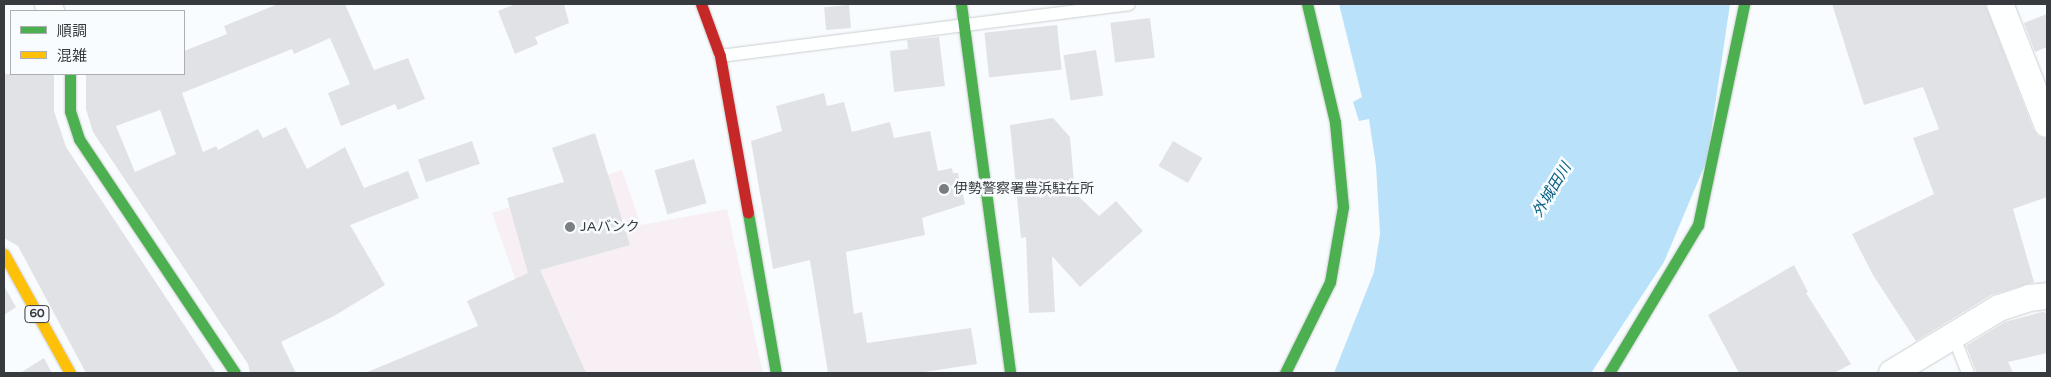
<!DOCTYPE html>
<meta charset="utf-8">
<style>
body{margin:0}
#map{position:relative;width:2051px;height:377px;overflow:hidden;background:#f9fcfe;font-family:"Varela Round","Noto Sans JP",sans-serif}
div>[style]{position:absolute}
.commercial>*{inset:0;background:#f7eff3}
.water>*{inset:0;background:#b9e2fa}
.building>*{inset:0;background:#e1e2e5;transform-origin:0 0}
.roads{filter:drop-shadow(0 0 1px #cbced0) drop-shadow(0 0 1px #cbced0)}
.lane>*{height:12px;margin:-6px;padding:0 6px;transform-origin:6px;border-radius:6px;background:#feffff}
.street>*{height:26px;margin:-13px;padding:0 13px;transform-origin:13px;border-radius:13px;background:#feffff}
.fast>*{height:11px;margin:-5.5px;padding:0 5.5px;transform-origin:5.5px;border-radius:5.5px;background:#4caf50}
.slow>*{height:11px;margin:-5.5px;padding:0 5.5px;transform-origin:5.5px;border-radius:5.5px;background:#ffc107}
.jam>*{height:11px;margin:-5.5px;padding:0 5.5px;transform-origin:5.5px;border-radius:5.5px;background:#c62828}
.dots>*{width:14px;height:14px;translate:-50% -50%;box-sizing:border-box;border:2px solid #f8fcff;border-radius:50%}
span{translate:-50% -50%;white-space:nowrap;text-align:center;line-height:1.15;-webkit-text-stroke:5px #f8fcff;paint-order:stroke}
.shield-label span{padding:1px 4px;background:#f8fcff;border:1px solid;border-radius:4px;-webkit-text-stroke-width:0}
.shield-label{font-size:12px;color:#373a3e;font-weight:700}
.poi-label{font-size:14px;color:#373a3e}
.left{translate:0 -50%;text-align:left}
.water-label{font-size:15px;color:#055d81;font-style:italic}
.frame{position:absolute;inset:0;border:5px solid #373a3e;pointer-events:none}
.legend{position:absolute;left:10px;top:10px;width:175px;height:65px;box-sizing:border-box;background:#f8fcff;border:1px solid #abaeb2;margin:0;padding:6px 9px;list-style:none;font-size:15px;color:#373a3e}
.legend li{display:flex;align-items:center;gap:10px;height:25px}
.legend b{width:25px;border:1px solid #abaeb2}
</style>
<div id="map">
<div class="commercial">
<i style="clip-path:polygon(622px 170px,641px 225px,727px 209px,763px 373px,556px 373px,516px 281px,492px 213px)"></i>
</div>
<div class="water">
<i style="clip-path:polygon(1339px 4px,1730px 4px,1707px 160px,1664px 262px,1591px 373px,1334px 373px,1374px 272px,1380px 234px,1376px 166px,1369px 119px,1359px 121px,1353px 102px,1362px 97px)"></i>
</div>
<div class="building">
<i style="clip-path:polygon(evenodd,278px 4px,345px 4px,374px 70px,408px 58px,425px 99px,398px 110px,395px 104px,341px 126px,328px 93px,350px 84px,330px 38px,294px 54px,292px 49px,182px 93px,203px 152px,216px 146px,218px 150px,258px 129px,263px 138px,286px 127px,307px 169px,345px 147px,364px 188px,408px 171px,419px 198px,350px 225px,385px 285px,334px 316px,281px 342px,296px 373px,250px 373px,248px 364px,93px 132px,86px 109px,86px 74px,184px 74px,184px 51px,227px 34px,224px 26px,278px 4px,160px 110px,176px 154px,135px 172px,116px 126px,160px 110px)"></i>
<i style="clip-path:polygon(516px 4px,564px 4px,569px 23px,535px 37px,538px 44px,515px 54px,498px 11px)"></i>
<i style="clip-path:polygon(1832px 4px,1985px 4px,2033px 129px,2038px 136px,2047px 139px,2047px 197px,2013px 209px,2034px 282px,1991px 295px,1916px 341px,1873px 275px,1852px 234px,1934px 194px,1913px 138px,1939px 129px,1923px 87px,1864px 105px)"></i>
<i style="left:849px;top:5px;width:23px;height:25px;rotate:85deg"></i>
<i style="clip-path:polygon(2047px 14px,2047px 47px,2035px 52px,2024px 23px)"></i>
<i style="left:1150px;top:18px;width:40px;height:40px;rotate:83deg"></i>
<i style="left:1057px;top:25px;width:45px;height:73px;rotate:84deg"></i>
<i style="clip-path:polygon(939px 37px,945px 86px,894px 92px,890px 51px,908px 49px,907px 40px)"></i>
<i style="left:1096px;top:50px;width:46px;height:33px;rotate:81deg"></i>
<i style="clip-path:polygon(4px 74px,54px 74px,54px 111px,66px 147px,216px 373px,86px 373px,18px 246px,4px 238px)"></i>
<i style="clip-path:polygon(824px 93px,827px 106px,844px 102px,852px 132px,890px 122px,894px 138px,930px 131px,938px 171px,952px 168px,953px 173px,958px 173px,965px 204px,922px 218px,925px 235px,846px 252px,854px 314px,862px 312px,867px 343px,971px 328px,977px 364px,918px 373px,828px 373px,810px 260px,773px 269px,751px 141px,782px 131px,776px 106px)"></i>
<i style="clip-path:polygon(1053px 118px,1070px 137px,1075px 193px,1099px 216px,1116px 201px,1143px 231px,1080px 287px,1052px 256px,1055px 312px,1029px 313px,1026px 237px,1021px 238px,1010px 125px)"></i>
<i style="clip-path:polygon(595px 133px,630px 245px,540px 270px,586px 373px,365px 373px,478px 326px,467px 301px,528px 273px,507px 198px,564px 182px,552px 148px)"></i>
<i style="left:472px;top:141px;width:24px;height:57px;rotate:71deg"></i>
<i style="left:1173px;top:141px;width:34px;height:29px;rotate:30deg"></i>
<i style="left:694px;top:159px;width:46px;height:41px;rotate:74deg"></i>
<i style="clip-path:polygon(1794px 265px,1808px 292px,1806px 293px,1851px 364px,1834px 373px,1739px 373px,1708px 315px)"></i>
<i style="clip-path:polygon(4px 286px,16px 307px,4px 315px)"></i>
<i style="clip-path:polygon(2042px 312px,2047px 313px,2047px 353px,2008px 362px,2013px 373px,1977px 373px,1966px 346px,2005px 322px)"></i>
<i style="clip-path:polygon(44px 358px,52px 373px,20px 373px)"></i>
</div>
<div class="roads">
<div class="lane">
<i style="left:720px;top:56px;width:412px;rotate:-7.2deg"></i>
<i style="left:1953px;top:335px;width:41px;rotate:68.5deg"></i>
</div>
<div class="street">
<i style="left:48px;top:4px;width:8px;rotate:67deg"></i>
<i style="left:2000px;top:4px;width:129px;rotate:68.6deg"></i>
<i style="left:1892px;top:373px;width:125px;rotate:-31.3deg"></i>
<i style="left:1999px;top:308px;width:32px;rotate:-18deg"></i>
<i style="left:2029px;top:298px;width:18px;rotate:-6deg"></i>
</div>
<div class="fast">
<i style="left:961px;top:4px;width:372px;rotate:82.4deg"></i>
<i style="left:70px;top:74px;width:37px;rotate:90deg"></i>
<i style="left:70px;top:111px;width:29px;rotate:72deg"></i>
<i style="left:79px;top:139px;width:281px;rotate:56.3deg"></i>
<i style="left:748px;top:213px;width:162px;rotate:80.1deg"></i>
<i style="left:1285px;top:373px;width:102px;rotate:-63.7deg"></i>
<i style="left:1330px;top:282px;width:76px;rotate:-80.2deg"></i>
<i style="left:1343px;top:207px;width:85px;rotate:-95.4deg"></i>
<i style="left:1335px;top:122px;width:121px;rotate:-103.3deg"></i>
<i style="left:1609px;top:373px;width:173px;rotate:-59deg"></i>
<i style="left:1698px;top:225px;width:226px;rotate:-78.2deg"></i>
</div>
<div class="slow">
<i style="left:4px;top:254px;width:136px;rotate:61deg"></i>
</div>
<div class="jam">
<i style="left:701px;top:4px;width:55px;rotate:69.9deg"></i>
<i style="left:720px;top:56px;width:159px;rotate:79.9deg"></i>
</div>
</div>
<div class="dots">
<i style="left:944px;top:189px;background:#7b7e81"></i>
<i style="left:570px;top:227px;background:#7b7e81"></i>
</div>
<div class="shield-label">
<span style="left:37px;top:314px">60</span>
</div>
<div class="poi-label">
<span class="left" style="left:954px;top:189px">伊勢警察署豊浜駐在所</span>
<span class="left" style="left:580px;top:227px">JAバンク</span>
</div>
<div class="water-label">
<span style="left:1552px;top:190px;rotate:-59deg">外城田川</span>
</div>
<div class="frame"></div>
<ul class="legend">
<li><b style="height:6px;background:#4caf50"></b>順調</li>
<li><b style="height:6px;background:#ffc107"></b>混雑</li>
</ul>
</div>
